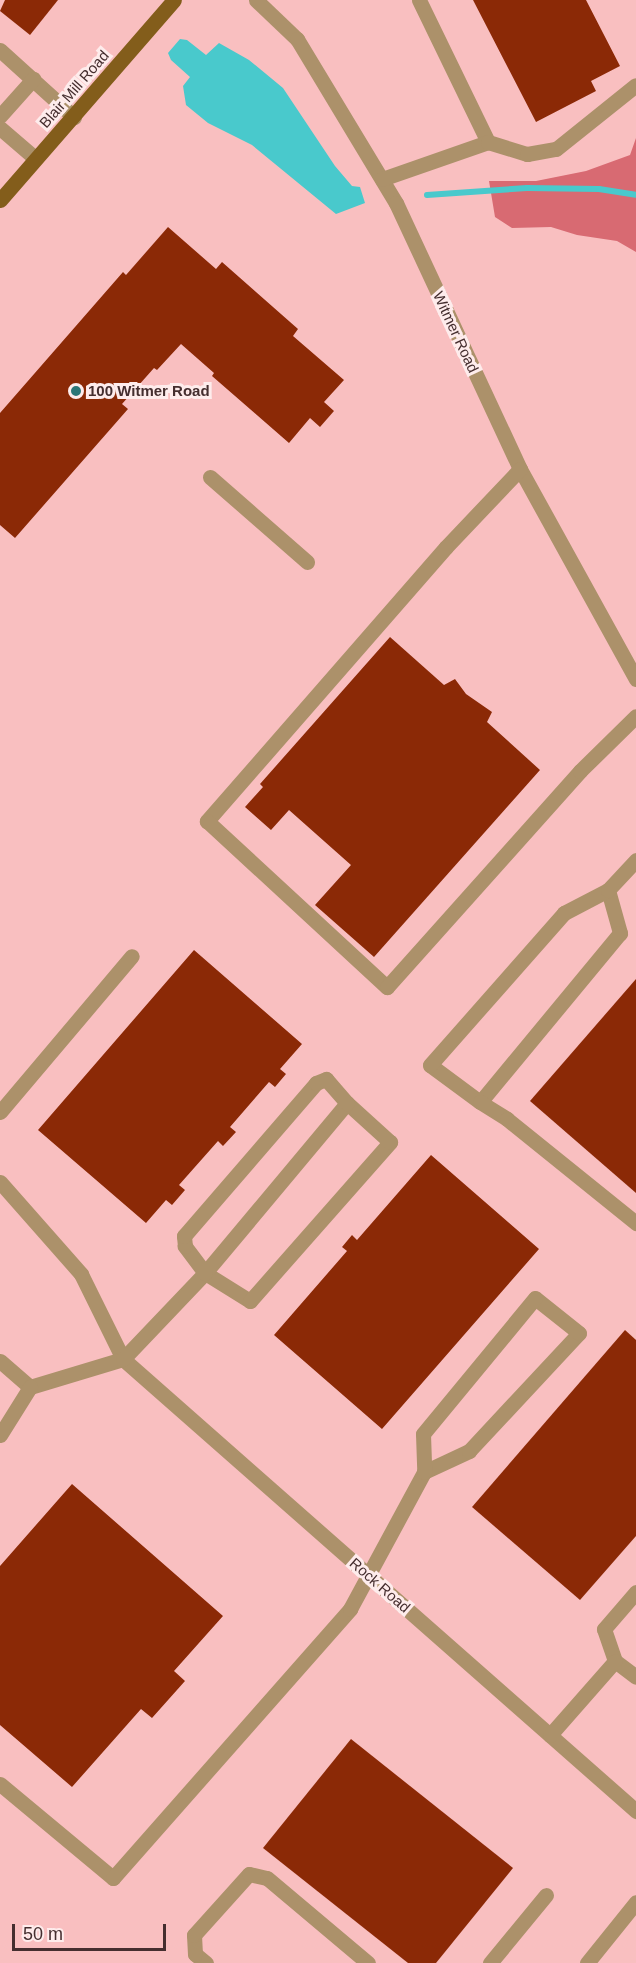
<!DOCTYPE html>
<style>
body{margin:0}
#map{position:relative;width:636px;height:1963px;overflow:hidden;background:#f9bfc0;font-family:Arial,sans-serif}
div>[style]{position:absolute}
.forest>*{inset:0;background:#d86a72}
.water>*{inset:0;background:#49c9cc}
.stream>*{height:6px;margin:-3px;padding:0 3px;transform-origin:3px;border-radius:3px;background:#49c9cc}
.building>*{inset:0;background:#8b2906}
.minor>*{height:15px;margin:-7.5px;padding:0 7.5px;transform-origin:7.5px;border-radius:7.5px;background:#ac916a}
.major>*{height:15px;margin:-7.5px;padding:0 7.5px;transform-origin:7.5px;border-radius:7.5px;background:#835d1b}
.dots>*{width:16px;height:16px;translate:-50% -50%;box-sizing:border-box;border:3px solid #feecec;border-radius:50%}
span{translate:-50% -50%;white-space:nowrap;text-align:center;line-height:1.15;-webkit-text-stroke:6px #feecec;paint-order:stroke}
.street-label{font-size:15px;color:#452e2f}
.poi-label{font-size:15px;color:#452e2f;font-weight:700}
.left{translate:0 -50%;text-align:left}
.scale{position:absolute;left:12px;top:1924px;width:154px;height:27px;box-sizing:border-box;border:3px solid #452e2f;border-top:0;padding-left:8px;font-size:18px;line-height:21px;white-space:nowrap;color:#452e2f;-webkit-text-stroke:4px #feecec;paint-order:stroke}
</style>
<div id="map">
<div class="forest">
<i style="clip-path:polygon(636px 138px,636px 252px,617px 241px,577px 235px,551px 227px,512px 228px,495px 217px,489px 181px,536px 181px,586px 171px,630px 155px)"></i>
</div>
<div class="water">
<i style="clip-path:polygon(180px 39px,187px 40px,206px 55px,219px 43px,249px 60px,283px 88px,335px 166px,352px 186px,360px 187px,365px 203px,336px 214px,252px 145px,208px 123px,186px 105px,183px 86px,190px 77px,171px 60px,168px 53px)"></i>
</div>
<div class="stream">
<i style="left:427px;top:195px;width:100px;rotate:-4deg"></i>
<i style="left:527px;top:188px;width:72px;rotate:0.8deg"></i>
<i style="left:599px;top:189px;width:37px;rotate:9deg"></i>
</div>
<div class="building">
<i style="clip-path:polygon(5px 0,58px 0,30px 35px,0 11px)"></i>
<i style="clip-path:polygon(473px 0,586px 0,620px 66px,591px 81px,596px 91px,536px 122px)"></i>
<i style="clip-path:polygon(168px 227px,216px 269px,222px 262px,298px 329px,293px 336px,344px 380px,324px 402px,334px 411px,320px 427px,310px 418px,289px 443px,212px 376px,214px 373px,181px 344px,157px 370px,154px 368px,122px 404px,128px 409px,15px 538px,0 525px,0 413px,123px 272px,126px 275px)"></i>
<i style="clip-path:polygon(390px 637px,444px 685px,455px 679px,466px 694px,492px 712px,487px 722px,540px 770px,374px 957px,315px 905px,351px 865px,289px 810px,271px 830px,245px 807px,263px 787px,260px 784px)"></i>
<i style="clip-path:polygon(194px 950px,302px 1044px,280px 1069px,286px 1074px,275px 1087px,269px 1082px,230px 1127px,236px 1132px,223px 1146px,218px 1141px,179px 1185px,185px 1190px,172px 1205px,166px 1200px,146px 1223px,38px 1130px)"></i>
<i style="clip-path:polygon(636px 979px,636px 1193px,530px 1101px)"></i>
<i style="clip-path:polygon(431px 1155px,539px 1249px,382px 1429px,274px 1335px,347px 1251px,342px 1247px,352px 1235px,357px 1240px)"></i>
<i style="clip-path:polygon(625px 1330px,636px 1340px,636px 1536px,580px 1600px,472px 1507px)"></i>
<i style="clip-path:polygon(72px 1484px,223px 1616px,174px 1671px,185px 1681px,152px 1718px,141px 1709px,72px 1787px,0 1725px,0 1566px)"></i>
<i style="clip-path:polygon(351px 1739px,513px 1868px,436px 1963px,408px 1963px,263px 1848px)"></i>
</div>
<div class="minor">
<i style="left:256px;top:0;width:57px;rotate:43.6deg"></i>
<i style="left:297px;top:39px;width:192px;rotate:58.9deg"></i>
<i style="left:396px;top:203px;width:293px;rotate:65deg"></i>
<i style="left:520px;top:469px;width:240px;rotate:61.1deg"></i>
<i style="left:419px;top:0;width:158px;rotate:64.1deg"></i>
<i style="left:0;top:50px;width:100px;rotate:42.2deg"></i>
<i style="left:0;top:116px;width:50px;rotate:-48.3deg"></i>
<i style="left:0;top:128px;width:46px;rotate:40.6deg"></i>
<i style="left:382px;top:179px;width:112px;rotate:-19.2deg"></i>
<i style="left:488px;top:142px;width:41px;rotate:17.1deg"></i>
<i style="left:527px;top:154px;width:29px;rotate:-10deg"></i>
<i style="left:556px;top:149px;width:102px;rotate:-38.7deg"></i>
<i style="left:520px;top:469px;width:108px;rotate:133.5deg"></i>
<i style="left:446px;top:547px;width:364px;rotate:131.1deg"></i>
<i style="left:207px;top:821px;width:245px;rotate:42.7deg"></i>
<i style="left:387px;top:987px;width:290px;rotate:-48.2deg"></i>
<i style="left:580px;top:771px;width:78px;rotate:-44.5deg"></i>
<i style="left:210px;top:477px;width:129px;rotate:41.2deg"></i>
<i style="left:608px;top:890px;width:45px;rotate:74.4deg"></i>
<i style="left:620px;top:933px;width:219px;rotate:129.6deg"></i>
<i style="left:480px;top:1102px;width:62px;rotate:-143.5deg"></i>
<i style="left:430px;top:1065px;width:203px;rotate:-48.6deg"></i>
<i style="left:564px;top:913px;width:50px;rotate:-27.6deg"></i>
<i style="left:608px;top:890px;width:41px;rotate:-47deg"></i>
<i style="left:480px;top:1102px;width:32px;rotate:32deg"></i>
<i style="left:507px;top:1119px;width:166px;rotate:38.9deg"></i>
<i style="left:0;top:1112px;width:204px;rotate:-49.8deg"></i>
<i style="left:0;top:1182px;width:123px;rotate:48.6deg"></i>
<i style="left:81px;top:1274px;width:95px;rotate:63.7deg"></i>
<i style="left:123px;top:1359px;width:684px;rotate:41.38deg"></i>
<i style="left:0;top:1361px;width:40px;rotate:41deg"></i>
<i style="left:30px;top:1387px;width:97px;rotate:-16.8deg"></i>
<i style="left:123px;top:1359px;width:119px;rotate:-46.4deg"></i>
<i style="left:205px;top:1273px;width:53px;rotate:31.9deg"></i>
<i style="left:250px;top:1301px;width:212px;rotate:-48.6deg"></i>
<i style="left:390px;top:1142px;width:58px;rotate:-137.8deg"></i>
<i style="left:347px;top:1103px;width:222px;rotate:129.9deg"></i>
<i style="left:205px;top:1273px;width:34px;rotate:-127deg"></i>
<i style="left:185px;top:1246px;width:10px;rotate:-96deg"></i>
<i style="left:184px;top:1236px;width:202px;rotate:-49.2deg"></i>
<i style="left:316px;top:1083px;width:11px;rotate:-22deg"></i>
<i style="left:326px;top:1079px;width:32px;rotate:49deg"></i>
<i style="left:0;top:1435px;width:57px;rotate:-58deg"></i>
<i style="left:636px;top:1592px;width:49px;rotate:130.9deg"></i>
<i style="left:604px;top:1629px;width:34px;rotate:71deg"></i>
<i style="left:615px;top:1661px;width:26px;rotate:37deg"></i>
<i style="left:550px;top:1735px;width:98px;rotate:-48.7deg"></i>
<i style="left:0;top:1784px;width:147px;rotate:39.8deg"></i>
<i style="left:113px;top:1878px;width:359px;rotate:-48.6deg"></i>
<i style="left:350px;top:1609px;width:156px;rotate:-61.6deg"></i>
<i style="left:424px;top:1472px;width:50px;rotate:-25deg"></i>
<i style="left:469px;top:1451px;width:161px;rotate:-47deg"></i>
<i style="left:579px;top:1333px;width:56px;rotate:-141.5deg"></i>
<i style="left:535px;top:1298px;width:176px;rotate:129.5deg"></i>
<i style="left:423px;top:1434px;width:38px;rotate:88deg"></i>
<i style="left:206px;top:1963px;width:14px;rotate:-141deg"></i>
<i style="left:195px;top:1954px;width:19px;rotate:-93deg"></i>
<i style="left:194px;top:1935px;width:82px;rotate:-48deg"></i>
<i style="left:249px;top:1874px;width:18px;rotate:13deg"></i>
<i style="left:267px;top:1878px;width:132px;rotate:40.1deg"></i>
<i style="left:490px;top:1963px;width:88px;rotate:-50.5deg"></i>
<i style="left:587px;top:1963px;width:78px;rotate:-51.2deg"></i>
</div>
<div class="major">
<i style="left:0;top:200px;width:265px;rotate:-49deg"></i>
</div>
<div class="dots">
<i style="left:76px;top:391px;background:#2c7677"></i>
</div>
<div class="street-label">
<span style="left:74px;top:89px;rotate:-49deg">Blair Mill Road</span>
<span style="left:456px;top:332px;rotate:65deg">Witmer Road</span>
<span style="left:380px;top:1585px;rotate:41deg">Rock Road</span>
</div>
<div class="poi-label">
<span class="left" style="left:88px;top:391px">100 Witmer Road</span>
</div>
<div class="scale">50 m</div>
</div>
